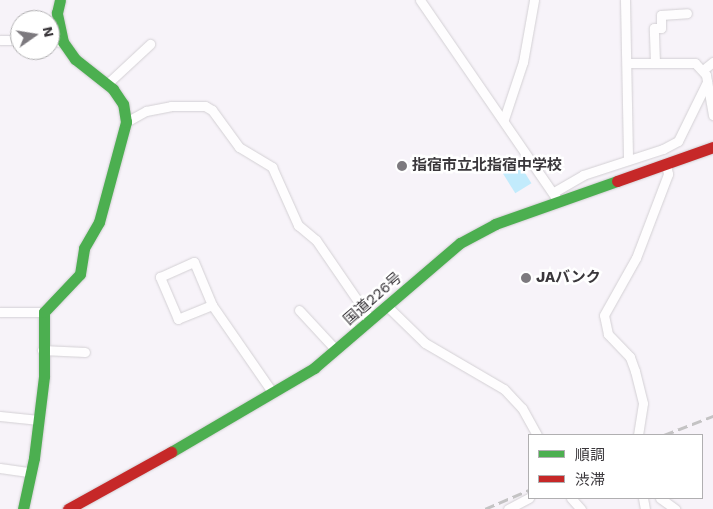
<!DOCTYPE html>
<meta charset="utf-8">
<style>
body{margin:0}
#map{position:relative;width:713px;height:509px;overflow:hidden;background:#f7f3f9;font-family:"Work Sans","Noto Sans JP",sans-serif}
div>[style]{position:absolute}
.water>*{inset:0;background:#c2ebfc;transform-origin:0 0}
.roads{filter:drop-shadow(0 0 1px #d3d0d4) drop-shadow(0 0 1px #d3d0d4)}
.street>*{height:9px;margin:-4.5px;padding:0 4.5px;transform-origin:4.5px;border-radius:4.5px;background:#fefdfe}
.fast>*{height:11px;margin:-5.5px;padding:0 5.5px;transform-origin:5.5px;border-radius:5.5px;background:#4caf50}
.jam>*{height:11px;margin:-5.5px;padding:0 5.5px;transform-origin:5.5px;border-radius:5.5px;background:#c62828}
.rail>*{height:2.5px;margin-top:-1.25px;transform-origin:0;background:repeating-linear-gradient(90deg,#c4c3c4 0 10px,transparent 0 15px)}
.dots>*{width:14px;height:14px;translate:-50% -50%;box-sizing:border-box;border:2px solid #fff;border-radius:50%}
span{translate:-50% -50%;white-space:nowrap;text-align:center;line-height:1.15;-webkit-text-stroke:5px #fff;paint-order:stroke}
.poi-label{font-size:15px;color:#3a373b;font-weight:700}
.left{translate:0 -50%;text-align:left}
.street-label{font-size:15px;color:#3a373b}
.legend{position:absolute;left:528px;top:434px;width:175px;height:65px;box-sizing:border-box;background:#fff;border:1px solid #b0afb1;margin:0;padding:6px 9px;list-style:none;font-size:15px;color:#3a373b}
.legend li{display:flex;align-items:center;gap:10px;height:25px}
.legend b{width:25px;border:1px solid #b0afb1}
.north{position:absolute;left:10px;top:10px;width:50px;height:50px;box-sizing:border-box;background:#fff;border:1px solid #b0afb1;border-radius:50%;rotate:77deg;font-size:14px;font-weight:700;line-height:20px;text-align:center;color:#3a373b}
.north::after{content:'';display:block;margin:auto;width:18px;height:22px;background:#7c797e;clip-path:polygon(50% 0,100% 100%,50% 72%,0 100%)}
</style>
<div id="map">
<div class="water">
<i style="left:515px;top:157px;width:31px;height:19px;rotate:58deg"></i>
</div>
<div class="roads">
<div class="street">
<i style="left:420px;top:0;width:244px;rotate:55.5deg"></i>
<i style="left:625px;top:0;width:160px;rotate:88.9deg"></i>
<i style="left:0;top:40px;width:20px"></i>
<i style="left:50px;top:41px;width:13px;rotate:4deg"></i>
<i style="left:627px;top:63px;width:68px"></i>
<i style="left:695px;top:63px;width:16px;rotate:47deg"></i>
<i style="left:706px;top:75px;width:41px;rotate:80.1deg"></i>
<i style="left:655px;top:63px;width:35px;rotate:-92deg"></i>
<i style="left:654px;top:28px;width:7px"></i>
<i style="left:661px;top:28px;width:13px;rotate:-90deg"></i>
<i style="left:661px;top:15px;width:26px;rotate:-4deg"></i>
<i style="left:703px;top:70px;width:13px;rotate:-39deg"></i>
<i style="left:107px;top:84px;width:59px;rotate:-42.9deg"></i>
<i style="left:504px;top:119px;width:60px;rotate:-71.6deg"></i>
<i style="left:523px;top:62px;width:63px;rotate:-79.9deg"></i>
<i style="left:126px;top:122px;width:23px;rotate:-29deg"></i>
<i style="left:146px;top:111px;width:25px;rotate:-11deg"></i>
<i style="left:171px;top:106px;width:34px"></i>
<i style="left:205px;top:106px;width:8px;rotate:30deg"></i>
<i style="left:212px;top:110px;width:46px;rotate:53.9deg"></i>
<i style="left:239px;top:147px;width:39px;rotate:31deg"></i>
<i style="left:272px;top:167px;width:64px;rotate:65.9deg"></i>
<i style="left:298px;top:225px;width:23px;rotate:40deg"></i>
<i style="left:316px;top:240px;width:97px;rotate:55.5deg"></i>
<i style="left:554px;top:192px;width:34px;rotate:-30deg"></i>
<i style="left:583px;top:175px;width:84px;rotate:-18deg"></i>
<i style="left:663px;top:149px;width:17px;rotate:-28deg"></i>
<i style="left:678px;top:141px;width:66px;rotate:-63.8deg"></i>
<i style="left:212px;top:305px;width:37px;rotate:158deg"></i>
<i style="left:178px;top:319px;width:46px;rotate:-113.2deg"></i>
<i style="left:160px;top:277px;width:37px;rotate:-24deg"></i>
<i style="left:194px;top:262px;width:47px;rotate:67.3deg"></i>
<i style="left:212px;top:305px;width:107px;rotate:55.3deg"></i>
<i style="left:387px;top:306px;width:53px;rotate:44.2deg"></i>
<i style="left:425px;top:343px;width:91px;rotate:30.2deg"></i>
<i style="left:504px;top:389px;width:26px;rotate:47deg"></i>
<i style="left:522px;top:408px;width:31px;rotate:61deg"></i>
<i style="left:299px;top:310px;width:54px;rotate:47.2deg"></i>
<i style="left:0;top:312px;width:44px"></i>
<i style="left:42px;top:350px;width:43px;rotate:2.7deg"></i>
<i style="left:0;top:416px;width:39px;rotate:6deg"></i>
<i style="left:638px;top:435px;width:32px;rotate:-81deg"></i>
<i style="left:643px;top:403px;width:33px;rotate:-104deg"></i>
<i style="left:635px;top:371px;width:15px;rotate:-110deg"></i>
<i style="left:630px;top:357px;width:32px;rotate:-134deg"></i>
<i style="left:608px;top:334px;width:19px;rotate:-102deg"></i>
<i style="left:604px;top:315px;width:65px;rotate:-60.7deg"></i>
<i style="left:636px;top:258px;width:90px;rotate:-69.1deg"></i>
<i style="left:668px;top:174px;width:10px;rotate:-101deg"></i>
<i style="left:0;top:468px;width:30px;rotate:8deg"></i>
<i style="left:571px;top:498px;width:15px;rotate:48deg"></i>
<i style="left:643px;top:498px;width:11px;rotate:80deg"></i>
<i style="left:660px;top:498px;width:19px;rotate:36deg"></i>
<i style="left:508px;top:509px;width:24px;rotate:-28deg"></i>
</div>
<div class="fast">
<i style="left:171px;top:452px;width:166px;rotate:-30.4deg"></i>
<i style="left:314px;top:368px;width:192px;rotate:-40.6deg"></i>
<i style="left:460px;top:243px;width:40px;rotate:-28deg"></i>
<i style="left:495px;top:224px;width:129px;rotate:-19.4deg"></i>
<i style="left:23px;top:509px;width:52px;rotate:-77.8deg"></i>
<i style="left:34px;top:458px;width:83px;rotate:-83deg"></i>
<i style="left:44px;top:376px;width:64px;rotate:-90deg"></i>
<i style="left:44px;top:312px;width:52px;rotate:-46.5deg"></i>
<i style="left:80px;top:274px;width:26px;rotate:-81deg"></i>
<i style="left:84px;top:248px;width:30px;rotate:-60deg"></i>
<i style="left:99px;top:222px;width:104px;rotate:-74.9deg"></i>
<i style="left:126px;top:122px;width:18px;rotate:-99deg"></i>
<i style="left:123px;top:104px;width:18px;rotate:-124deg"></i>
<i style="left:113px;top:89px;width:48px;rotate:-141.7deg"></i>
<i style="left:75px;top:59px;width:21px;rotate:-125deg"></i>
<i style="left:63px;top:42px;width:30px;rotate:-102deg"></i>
<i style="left:57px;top:13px;width:13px;rotate:-77deg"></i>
</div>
<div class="jam">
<i style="left:617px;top:181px;width:102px;rotate:-19.5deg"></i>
<i style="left:68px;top:509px;width:118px;rotate:-29deg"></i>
</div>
</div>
<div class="rail">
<i style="left:664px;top:435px;width:53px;rotate:-21.2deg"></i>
<i style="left:485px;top:509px;width:48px;rotate:-23.4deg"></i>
</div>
<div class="dots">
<i style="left:402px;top:166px;background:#7c797e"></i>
<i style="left:526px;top:278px;background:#7c797e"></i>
</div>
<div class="poi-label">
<span class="left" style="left:412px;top:166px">指宿市立北指宿中学校</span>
<span class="left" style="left:536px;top:278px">JAバンク</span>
</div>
<div class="street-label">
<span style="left:373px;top:299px;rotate:-41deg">国道226号</span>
</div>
<ul class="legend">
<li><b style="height:6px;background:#4caf50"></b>順調</li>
<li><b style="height:6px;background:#c62828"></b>渋滞</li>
</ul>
<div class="north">N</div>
</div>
